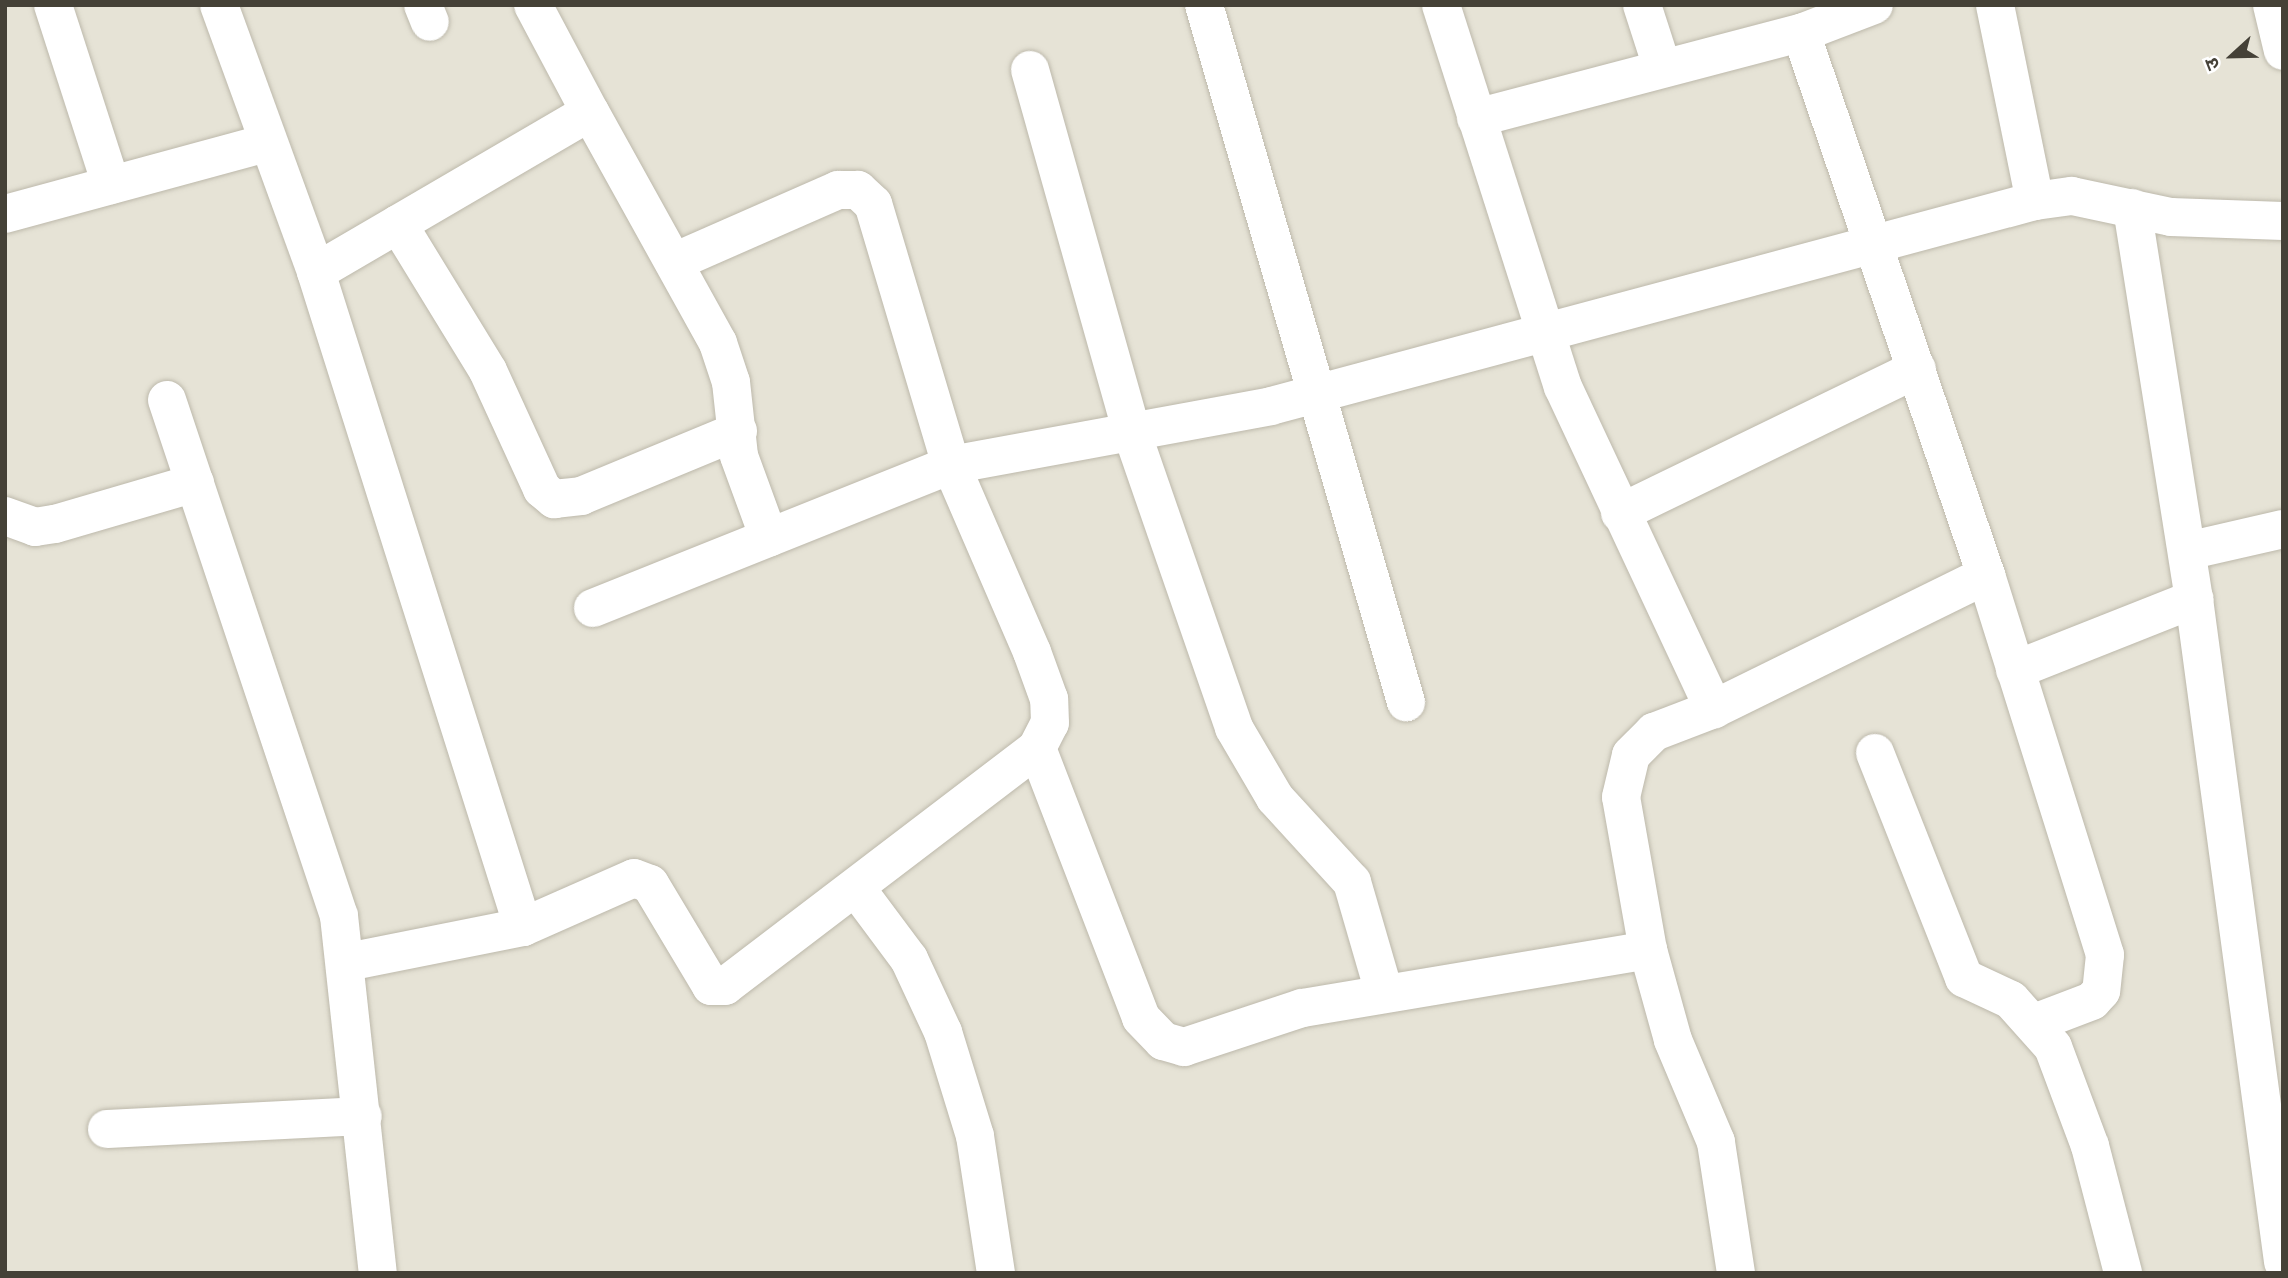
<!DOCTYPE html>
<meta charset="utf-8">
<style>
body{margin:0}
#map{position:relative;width:2288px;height:1278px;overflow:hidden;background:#f2f0e8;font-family:Figtree,"Noto Sans Devanagari",sans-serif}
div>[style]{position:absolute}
.residential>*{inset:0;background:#e6e3d6;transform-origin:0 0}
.roads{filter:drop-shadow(0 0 2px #bdb9ab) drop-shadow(0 0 2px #bdb9ab)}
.minor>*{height:38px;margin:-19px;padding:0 19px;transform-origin:19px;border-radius:19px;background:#fff}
span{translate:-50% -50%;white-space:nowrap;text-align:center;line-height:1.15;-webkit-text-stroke:5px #fff;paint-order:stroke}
.frame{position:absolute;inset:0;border:7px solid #454137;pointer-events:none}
.north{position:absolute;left:2197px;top:21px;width:70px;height:70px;-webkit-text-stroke:5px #fff;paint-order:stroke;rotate:248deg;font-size:19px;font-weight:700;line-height:28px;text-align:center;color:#454137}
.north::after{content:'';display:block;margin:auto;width:24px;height:32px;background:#454137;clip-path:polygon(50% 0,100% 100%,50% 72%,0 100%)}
</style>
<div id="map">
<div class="residential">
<i style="left:5px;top:5px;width:2278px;height:1268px"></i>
</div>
<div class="roads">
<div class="minor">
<i style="left:53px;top:5px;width:189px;rotate:72.1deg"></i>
<i style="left:219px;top:5px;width:284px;rotate:70deg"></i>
<i style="left:316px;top:272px;width:687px;rotate:72.46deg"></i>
<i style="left:423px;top:5px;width:18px;rotate:68deg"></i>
<i style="left:533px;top:5px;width:121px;rotate:62deg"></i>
<i style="left:1204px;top:5px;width:726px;rotate:73.84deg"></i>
<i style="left:1441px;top:5px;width:401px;rotate:72.3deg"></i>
<i style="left:1563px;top:387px;width:356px;rotate:64.9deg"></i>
<i style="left:1642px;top:5px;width:65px;rotate:72.1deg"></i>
<i style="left:1995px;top:5px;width:200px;rotate:78.5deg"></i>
<i style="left:2272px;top:5px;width:47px;rotate:76.6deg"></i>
<i style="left:1801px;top:33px;width:573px;rotate:71.15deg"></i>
<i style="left:1986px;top:575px;width:398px;rotate:72.6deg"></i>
<i style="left:2105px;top:955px;width:36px;rotate:96deg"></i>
<i style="left:2101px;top:991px;width:13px;rotate:132deg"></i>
<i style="left:2092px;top:1001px;width:59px;rotate:159.1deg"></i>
<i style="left:1030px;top:70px;width:377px;rotate:74.3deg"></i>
<i style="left:1132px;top:433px;width:312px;rotate:70.9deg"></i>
<i style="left:1234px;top:728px;width:81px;rotate:59.6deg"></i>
<i style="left:1275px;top:798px;width:114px;rotate:47.5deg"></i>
<i style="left:1352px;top:882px;width:115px;rotate:73.8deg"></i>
<i style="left:1476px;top:118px;width:336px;rotate:-14.7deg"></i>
<i style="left:1801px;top:33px;width:78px;rotate:-21deg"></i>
<i style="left:2132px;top:208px;width:396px;rotate:81deg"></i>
<i style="left:2194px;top:599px;width:669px;rotate:82.35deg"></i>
<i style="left:5px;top:214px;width:270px;rotate:-15.2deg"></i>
<i style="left:398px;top:224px;width:172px;rotate:58.5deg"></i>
<i style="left:488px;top:371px;width:130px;rotate:65.4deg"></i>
<i style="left:542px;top:489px;width:16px;rotate:40deg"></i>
<i style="left:554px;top:499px;width:27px;rotate:-6deg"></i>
<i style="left:581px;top:496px;width:170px;rotate:-22.5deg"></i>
<i style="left:316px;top:272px;width:317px;rotate:-30.3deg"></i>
<i style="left:590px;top:112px;width:264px;rotate:61deg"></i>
<i style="left:718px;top:343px;width:41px;rotate:71.6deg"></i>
<i style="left:731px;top:382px;width:74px;rotate:83.8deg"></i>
<i style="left:739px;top:456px;width:87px;rotate:69.9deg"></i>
<i style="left:167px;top:400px;width:544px;rotate:71.57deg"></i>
<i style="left:339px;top:916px;width:359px;rotate:83.8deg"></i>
<i style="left:1620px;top:513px;width:330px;rotate:-25.9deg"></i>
<i style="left:5px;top:516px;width:32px;rotate:20deg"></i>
<i style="left:35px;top:527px;width:20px;rotate:-9deg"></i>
<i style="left:55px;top:524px;width:146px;rotate:-16.3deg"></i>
<i style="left:2187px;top:551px;width:98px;rotate:-12.9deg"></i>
<i style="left:593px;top:608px;width:386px;rotate:-21.8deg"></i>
<i style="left:951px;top:465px;width:325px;rotate:-10.4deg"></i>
<i style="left:1271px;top:406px;width:791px;rotate:-15.02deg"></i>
<i style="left:2035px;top:201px;width:37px;rotate:-8deg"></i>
<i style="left:2072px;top:196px;width:101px;rotate:12deg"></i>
<i style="left:2171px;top:217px;width:112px;rotate:2deg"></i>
<i style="left:2015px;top:670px;width:193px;rotate:-21.6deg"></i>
<i style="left:1037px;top:748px;width:289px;rotate:68.9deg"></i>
<i style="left:1141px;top:1018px;width:32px;rotate:46deg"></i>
<i style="left:1163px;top:1041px;width:22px;rotate:16deg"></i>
<i style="left:1184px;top:1047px;width:124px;rotate:-18.3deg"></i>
<i style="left:1302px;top:1008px;width:351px;rotate:-9.5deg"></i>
<i style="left:1875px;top:753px;width:242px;rotate:68.4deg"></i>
<i style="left:1964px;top:978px;width:52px;rotate:25.1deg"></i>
<i style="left:2011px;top:1000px;width:63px;rotate:48.2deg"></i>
<i style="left:2053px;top:1047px;width:106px;rotate:69.5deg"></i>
<i style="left:2090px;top:1146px;width:131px;rotate:75.4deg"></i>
<i style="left:856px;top:888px;width:89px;rotate:53.3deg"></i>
<i style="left:909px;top:959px;width:81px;rotate:65deg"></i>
<i style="left:943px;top:1032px;width:109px;rotate:72.9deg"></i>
<i style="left:975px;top:1136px;width:139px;rotate:81.3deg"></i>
<i style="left:348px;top:962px;width:178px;rotate:-11.3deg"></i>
<i style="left:523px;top:927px;width:121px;rotate:-23.8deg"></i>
<i style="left:634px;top:878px;width:17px;rotate:21deg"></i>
<i style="left:650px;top:884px;width:119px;rotate:59.1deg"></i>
<i style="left:711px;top:986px;width:14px"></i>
<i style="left:725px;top:986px;width:392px;rotate:-37.3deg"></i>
<i style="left:1037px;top:748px;width:28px;rotate:-63deg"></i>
<i style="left:1050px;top:723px;width:24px;rotate:-92deg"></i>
<i style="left:1049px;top:699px;width:50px;rotate:-109.9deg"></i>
<i style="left:1032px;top:652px;width:204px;rotate:-113.4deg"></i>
<i style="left:951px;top:465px;width:272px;rotate:-106.6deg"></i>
<i style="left:873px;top:204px;width:21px;rotate:-137deg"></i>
<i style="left:858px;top:190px;width:20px;rotate:180deg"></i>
<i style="left:838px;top:190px;width:179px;rotate:156.3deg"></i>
<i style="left:107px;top:1129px;width:256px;rotate:-2.9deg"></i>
<i style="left:1736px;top:1273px;width:133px;rotate:-98.7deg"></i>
<i style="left:1716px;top:1142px;width:111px;rotate:-112.9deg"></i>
<i style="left:1673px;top:1040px;width:93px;rotate:-105.5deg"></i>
<i style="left:1648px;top:950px;width:155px;rotate:-100deg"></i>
<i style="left:1621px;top:797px;width:43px;rotate:-76.6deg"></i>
<i style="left:1631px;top:755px;width:33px;rotate:-45deg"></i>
<i style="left:1654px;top:732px;width:64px;rotate:-21deg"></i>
<i style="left:1714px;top:709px;width:303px;rotate:-26.2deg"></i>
</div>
</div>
<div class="frame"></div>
<div class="north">उ</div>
</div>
